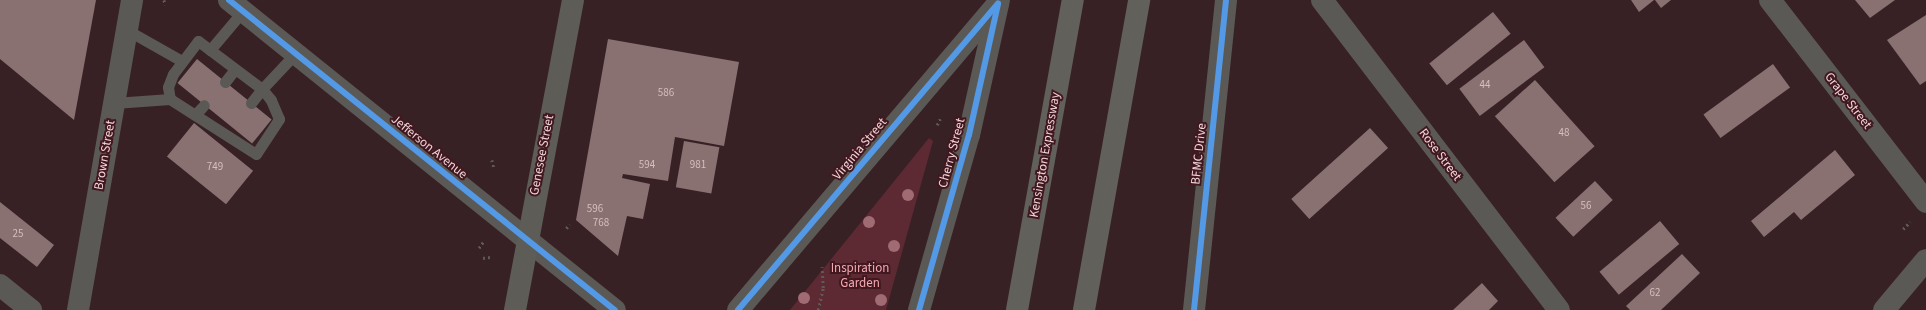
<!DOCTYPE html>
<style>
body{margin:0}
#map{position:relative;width:1926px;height:310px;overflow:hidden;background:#382125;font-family:"Source Sans 3",sans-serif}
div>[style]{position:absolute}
.green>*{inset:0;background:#5d2932}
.building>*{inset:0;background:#887170;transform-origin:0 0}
.path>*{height:2.5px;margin-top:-1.25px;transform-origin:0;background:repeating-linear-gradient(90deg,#605958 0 2px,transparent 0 5px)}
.service>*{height:11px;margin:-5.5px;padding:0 5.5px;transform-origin:5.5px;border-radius:5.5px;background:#5b5956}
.minor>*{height:22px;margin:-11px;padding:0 11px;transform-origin:11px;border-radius:11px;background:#5b5956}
.tertiary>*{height:22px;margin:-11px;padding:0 11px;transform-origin:11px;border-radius:11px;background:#5b5956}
.secondary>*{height:22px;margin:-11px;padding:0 11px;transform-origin:11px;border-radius:11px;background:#5d5c57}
.motorway>*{height:22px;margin:-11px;padding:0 11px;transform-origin:11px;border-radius:11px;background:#62605b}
.cycleway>*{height:6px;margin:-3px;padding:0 3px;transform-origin:3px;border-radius:3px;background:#5399e6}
.trees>*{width:12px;height:12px;margin:-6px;border-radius:50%;background:#a06b73}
span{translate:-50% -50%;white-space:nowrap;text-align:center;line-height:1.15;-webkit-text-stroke:4px #41181f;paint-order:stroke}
.number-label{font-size:11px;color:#d8bdbf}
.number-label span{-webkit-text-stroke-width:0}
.street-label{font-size:13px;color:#f2d6d9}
.park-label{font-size:13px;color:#f5a8b2}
</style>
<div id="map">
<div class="green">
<i style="clip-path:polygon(929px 138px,933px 141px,886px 310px,790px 310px)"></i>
</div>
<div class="building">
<i style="clip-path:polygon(0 0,96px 0,74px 120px,0 59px)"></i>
<i style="clip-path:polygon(1631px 0,1654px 0,1639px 12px)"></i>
<i style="clip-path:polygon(1655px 0,1671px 0,1661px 8px)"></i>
<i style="clip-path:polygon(1855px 0,1895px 0,1870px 18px)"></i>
<i style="left:1493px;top:12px;width:28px;height:82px;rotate:51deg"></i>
<i style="clip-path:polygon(1926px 15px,1926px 81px,1920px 85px,1887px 40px)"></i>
<i style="clip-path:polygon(608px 39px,739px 62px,724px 146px,675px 137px,668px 181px,623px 174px,622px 178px,650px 184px,643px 219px,627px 216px,618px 256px,576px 220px)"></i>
<i style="left:1524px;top:40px;width:34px;height:81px;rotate:53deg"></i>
<i style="left:197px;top:59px;width:96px;height:31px;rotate:39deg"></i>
<i style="left:1773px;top:64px;width:29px;height:86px;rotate:54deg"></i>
<i style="left:1535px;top:80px;width:89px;height:54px;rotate:48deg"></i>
<i style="left:194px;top:123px;width:76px;height:43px;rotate:39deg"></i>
<i style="left:1370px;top:128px;width:27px;height:106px;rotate:48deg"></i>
<i style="left:684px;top:141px;width:36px;height:47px;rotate:10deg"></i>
<i style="clip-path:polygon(1835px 150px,1855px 175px,1801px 220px,1794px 212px,1764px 237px,1751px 221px)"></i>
<i style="left:1595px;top:181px;width:26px;height:54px;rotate:47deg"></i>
<i style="clip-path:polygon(0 202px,54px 245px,37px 267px,0 238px)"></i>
<i style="left:1660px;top:221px;width:30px;height:79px;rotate:50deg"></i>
<i style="clip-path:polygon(1682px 254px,1700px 273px,1661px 310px,1630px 310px,1626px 306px)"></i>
<i style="clip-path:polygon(1482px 283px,1498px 301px,1489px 310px,1453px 310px)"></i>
</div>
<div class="path">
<i style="left:164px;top:0;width:5px;rotate:68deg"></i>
<i style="left:937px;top:125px;width:7px;rotate:-63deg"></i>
<i style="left:492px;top:160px;width:8px;rotate:76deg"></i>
<i style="left:566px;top:228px;width:5px;rotate:-37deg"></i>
<i style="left:1903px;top:229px;width:10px;rotate:-45deg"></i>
<i style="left:479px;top:248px;width:7px;rotate:-56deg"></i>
<i style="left:483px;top:258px;width:7px;rotate:-8deg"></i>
<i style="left:818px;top:310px;width:23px;rotate:-77deg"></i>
<i style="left:823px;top:288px;width:21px;rotate:-93deg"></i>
</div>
<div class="service">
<i style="left:127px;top:30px;width:63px;rotate:29.4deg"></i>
<i style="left:210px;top:50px;width:51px;rotate:-49.8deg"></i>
<i style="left:225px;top:82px;width:16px;rotate:-52deg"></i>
<i style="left:114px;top:103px;width:56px;rotate:-4.1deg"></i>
<i style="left:251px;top:103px;width:18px;rotate:-52deg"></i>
<i style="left:262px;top:89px;width:80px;rotate:-143.1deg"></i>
<i style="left:198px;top:41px;width:41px;rotate:127.1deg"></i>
<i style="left:173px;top:74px;width:14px;rotate:111deg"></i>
<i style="left:168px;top:87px;width:12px;rotate:81deg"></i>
<i style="left:170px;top:99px;width:102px;rotate:32.6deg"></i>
<i style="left:256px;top:154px;width:42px;rotate:-56.7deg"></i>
<i style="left:279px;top:119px;width:21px;rotate:-113deg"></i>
<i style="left:271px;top:100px;width:14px;rotate:-129deg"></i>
<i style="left:262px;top:89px;width:48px;rotate:-46.7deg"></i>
<i style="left:195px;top:115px;width:13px;rotate:-48deg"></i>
</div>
<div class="minor">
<i style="left:1322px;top:0;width:390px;rotate:52.6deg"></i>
<i style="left:1770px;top:0;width:255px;rotate:52.3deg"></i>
<i style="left:0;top:285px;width:40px;rotate:39deg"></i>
<i style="left:78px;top:310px;width:315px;rotate:-80.1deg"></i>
<i style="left:738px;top:310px;width:402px;rotate:-49.7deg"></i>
<i style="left:1884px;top:310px;width:65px;rotate:-50deg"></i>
</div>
<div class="tertiary">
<i style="left:229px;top:0;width:495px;rotate:38.8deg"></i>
<i style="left:919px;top:310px;width:182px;rotate:-74.1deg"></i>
<i style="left:969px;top:135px;width:138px;rotate:-77.5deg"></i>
<i style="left:1194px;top:310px;width:312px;rotate:-84.1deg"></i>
</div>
<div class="secondary">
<i style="left:515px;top:310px;width:315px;rotate:-79.4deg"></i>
</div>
<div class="motorway">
<i style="left:1017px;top:310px;width:315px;rotate:-79.8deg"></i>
<i style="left:1084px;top:310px;width:315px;rotate:-79.9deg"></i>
</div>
<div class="cycleway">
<i style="left:229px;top:0;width:495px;rotate:38.8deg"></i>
<i style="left:738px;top:310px;width:402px;rotate:-49.7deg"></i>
<i style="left:919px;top:310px;width:182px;rotate:-74.1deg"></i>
<i style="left:969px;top:135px;width:134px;rotate:-77.5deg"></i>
<i style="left:1194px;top:310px;width:312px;rotate:-84.1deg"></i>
</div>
<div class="trees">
<i style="left:908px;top:195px"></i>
<i style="left:869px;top:222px"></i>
<i style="left:894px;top:246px"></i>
<i style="left:804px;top:298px"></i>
<i style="left:881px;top:300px"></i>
</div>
<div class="number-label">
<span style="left:1485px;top:85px">44</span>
<span style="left:666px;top:93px">586</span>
<span style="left:1564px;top:133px">48</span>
<span style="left:647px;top:165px">594</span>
<span style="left:698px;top:165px">981</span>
<span style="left:215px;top:167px">749</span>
<span style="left:1586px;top:206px">56</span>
<span style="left:595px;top:209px">596</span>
<span style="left:601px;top:223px">768</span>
<span style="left:18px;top:234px">25</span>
<span style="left:1655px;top:293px">62</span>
</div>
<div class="street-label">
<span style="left:1848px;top:101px;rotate:52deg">Grape Street</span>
<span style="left:429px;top:147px;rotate:39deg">Jefferson Avenue</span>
<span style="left:860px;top:149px;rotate:-50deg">Virginia Street</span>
<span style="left:952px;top:153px;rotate:-75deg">Cherry Street</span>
<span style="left:1199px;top:154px;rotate:-84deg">BFMC Drive</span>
<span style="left:105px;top:155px;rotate:-80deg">Brown Street</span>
<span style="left:542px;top:155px;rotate:-79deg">Genesee Street</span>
<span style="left:1045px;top:155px;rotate:-80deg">Kensington Expressway</span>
<span style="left:1440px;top:155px;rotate:53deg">Rose Street</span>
</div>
<div class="park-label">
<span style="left:860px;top:276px">Inspiration<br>Garden</span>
</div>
</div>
